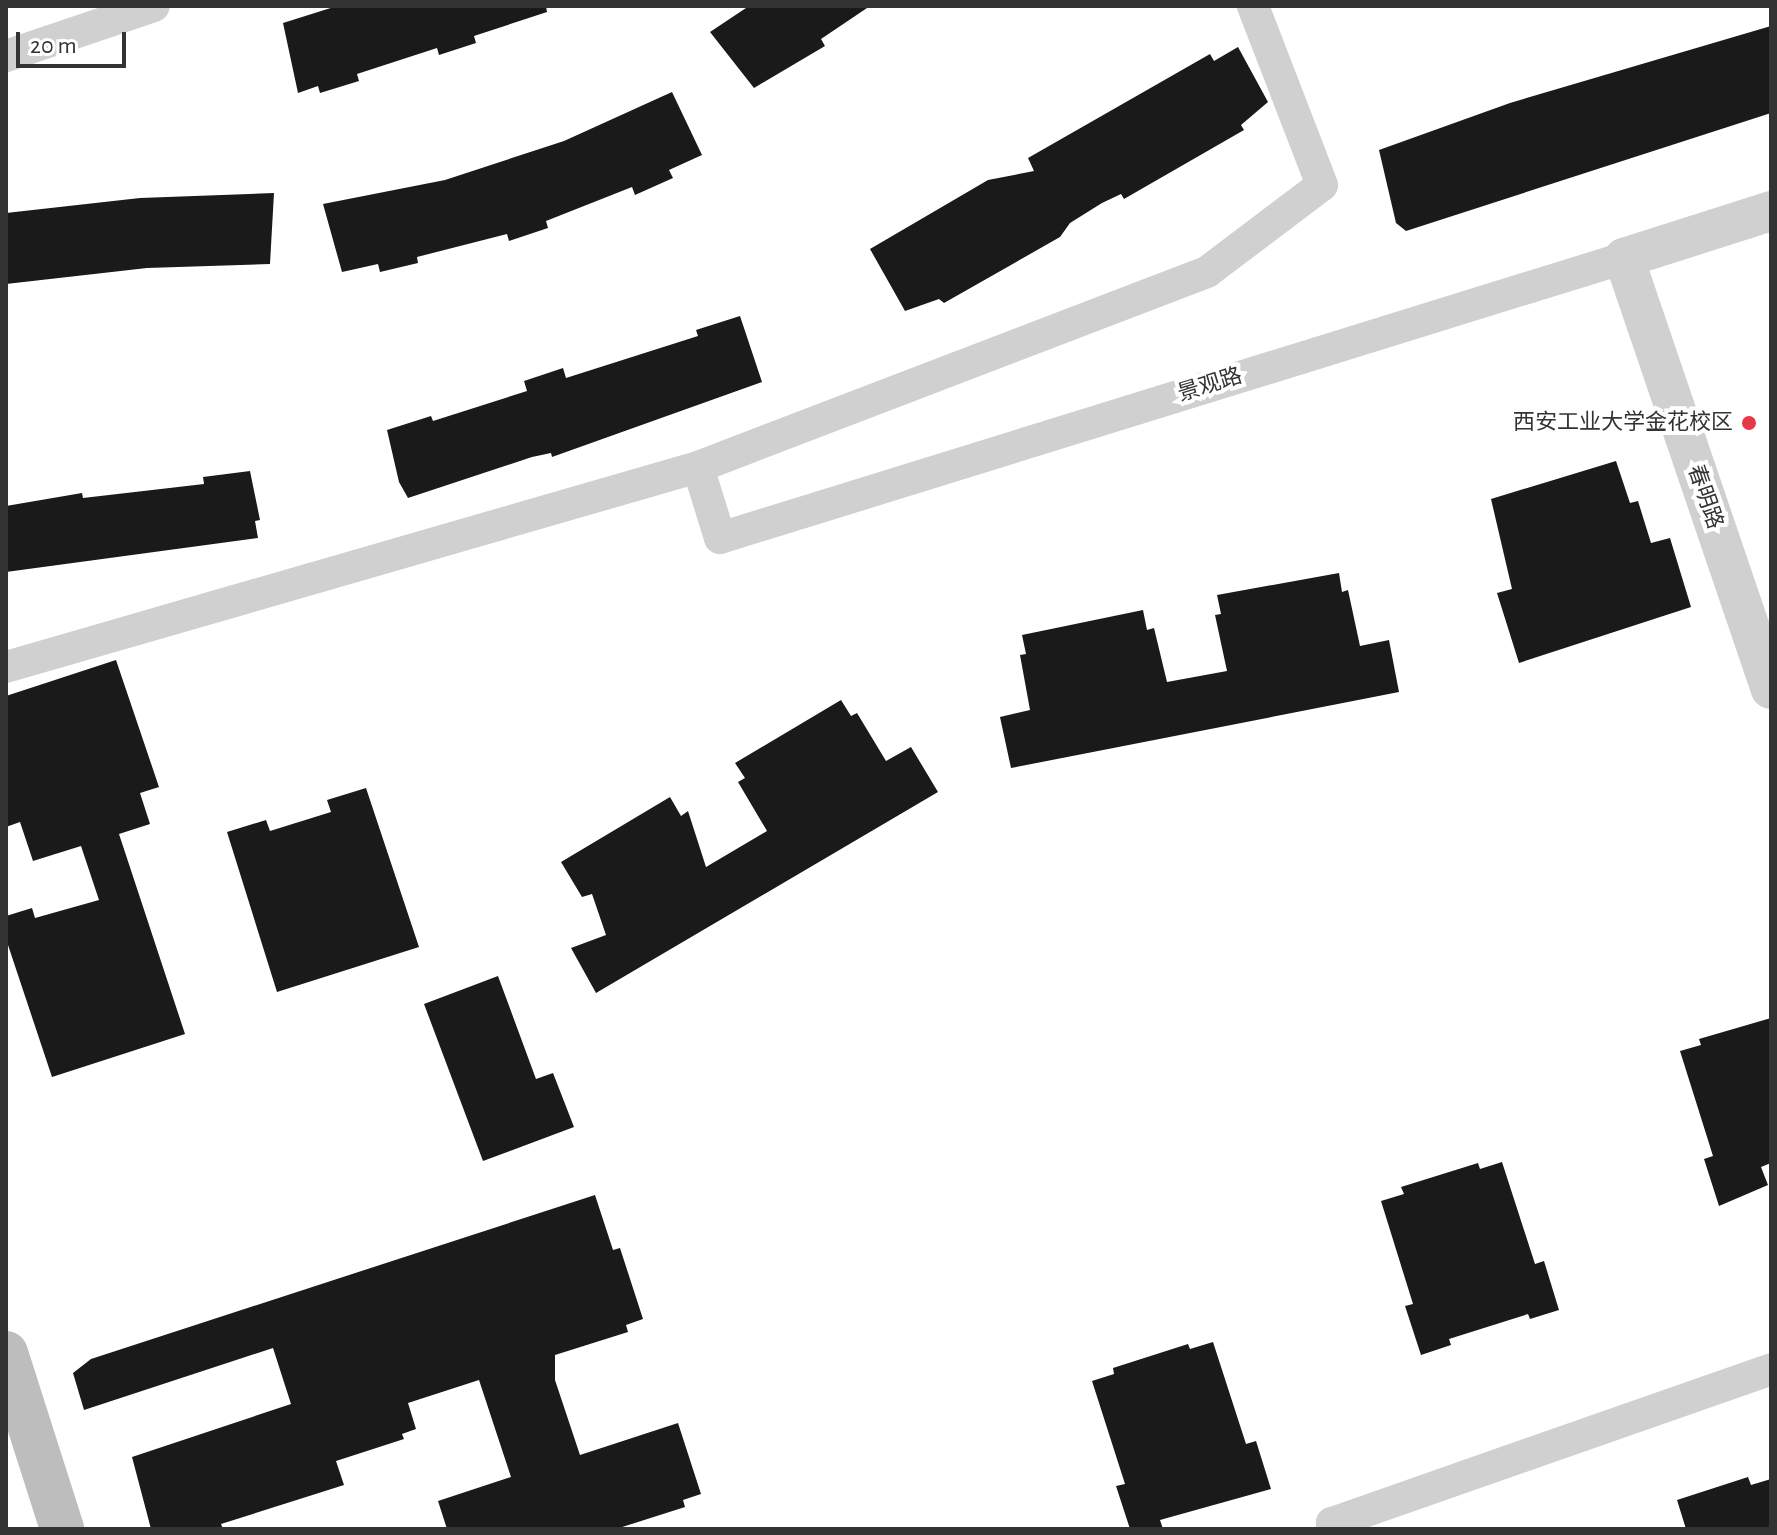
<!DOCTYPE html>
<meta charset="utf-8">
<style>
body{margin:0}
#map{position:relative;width:1777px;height:1535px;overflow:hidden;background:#fff;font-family:"Alegreya Sans","Noto Sans SC",sans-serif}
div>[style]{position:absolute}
.building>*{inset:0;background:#1a1a1a}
.minor>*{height:32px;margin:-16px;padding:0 16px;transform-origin:16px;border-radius:16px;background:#d0d0d0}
.tertiary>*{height:40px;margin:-20px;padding:0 20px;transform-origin:20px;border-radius:20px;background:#d0d0d0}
.secondary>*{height:44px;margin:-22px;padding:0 22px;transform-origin:22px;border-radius:22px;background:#bdbdbd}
.dots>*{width:22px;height:22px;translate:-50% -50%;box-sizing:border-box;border:4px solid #fff;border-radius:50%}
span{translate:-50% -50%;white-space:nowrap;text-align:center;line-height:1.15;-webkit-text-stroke:8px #fff;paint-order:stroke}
.street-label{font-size:22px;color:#333}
.poi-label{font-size:22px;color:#333}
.right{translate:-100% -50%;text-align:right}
.frame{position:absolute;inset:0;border:8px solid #333;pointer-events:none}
.scale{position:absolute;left:16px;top:32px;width:110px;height:36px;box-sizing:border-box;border:4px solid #333;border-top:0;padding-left:10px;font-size:24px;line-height:28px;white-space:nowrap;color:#333;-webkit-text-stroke:6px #fff;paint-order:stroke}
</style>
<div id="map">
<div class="building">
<i style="clip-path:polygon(337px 6px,546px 6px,547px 12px,474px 36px,476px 43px,439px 55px,437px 48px,357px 74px,359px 81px,320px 93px,318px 86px,298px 93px,283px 23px)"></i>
<i style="clip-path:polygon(749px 6px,870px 6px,821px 39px,825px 46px,754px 88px,710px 32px)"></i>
<i style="clip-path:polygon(1771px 26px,1771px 113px,1406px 231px,1396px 223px,1379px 150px,1510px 103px)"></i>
<i style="clip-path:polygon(1238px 47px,1268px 102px,1241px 125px,1244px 130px,1124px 199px,1121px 194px,1102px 203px,1070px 223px,1060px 237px,944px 303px,939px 299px,905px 311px,870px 249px,988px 180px,1034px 171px,1028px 158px,1210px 54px,1214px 61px)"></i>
<i style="clip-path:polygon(672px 92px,702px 155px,669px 170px,673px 178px,635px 195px,632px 187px,546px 221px,548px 228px,509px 241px,507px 234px,417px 257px,418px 263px,380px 272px,378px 264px,342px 272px,323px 204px,445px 180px,564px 141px)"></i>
<i style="clip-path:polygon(274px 193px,270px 264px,147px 268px,6px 284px,6px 213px,140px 198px)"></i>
<i style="clip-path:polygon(740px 316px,762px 382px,552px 457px,551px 453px,532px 457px,408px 498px,399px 482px,387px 430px,431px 416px,433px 421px,527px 391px,524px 381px,563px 368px,566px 378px,698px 336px,696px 330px)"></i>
<i style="clip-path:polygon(1616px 461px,1630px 503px,1638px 501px,1651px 543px,1670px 538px,1691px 607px,1519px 663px,1497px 593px,1512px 589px,1491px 499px)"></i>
<i style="clip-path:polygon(250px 471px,260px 520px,255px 521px,258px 538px,6px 572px,6px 506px,82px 493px,83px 498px,204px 484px,203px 477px)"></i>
<i style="clip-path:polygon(1339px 573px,1342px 592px,1348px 590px,1360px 646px,1389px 640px,1399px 692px,1011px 768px,1000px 717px,1030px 710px,1020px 655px,1026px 654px,1022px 635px,1143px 610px,1147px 630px,1154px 628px,1167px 682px,1227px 671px,1215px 615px,1221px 614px,1217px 595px)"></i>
<i style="clip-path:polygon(116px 660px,159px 787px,140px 793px,150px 824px,119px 834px,185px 1034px,52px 1077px,6px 939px,6px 916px,32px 908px,35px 918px,99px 900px,81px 846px,33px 861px,20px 822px,6px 827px,6px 696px)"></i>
<i style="clip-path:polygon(841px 700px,851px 716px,857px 713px,886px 761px,911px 747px,938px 792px,596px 993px,571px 948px,606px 935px,592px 894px,582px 897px,561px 862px,670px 797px,681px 816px,688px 811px,706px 867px,767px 831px,738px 782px,745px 778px,735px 763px)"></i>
<i style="clip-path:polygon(366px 788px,419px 947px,277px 992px,227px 832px,266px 820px,270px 831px,331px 812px,327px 800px)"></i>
<i style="clip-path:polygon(498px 976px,536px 1079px,553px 1073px,574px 1127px,483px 1161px,424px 1004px)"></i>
<i style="clip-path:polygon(1771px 1018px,1771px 1163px,1761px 1167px,1768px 1185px,1719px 1206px,1704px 1159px,1713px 1156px,1680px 1051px,1701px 1045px,1699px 1039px)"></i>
<i style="clip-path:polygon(1502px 1162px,1535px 1264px,1544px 1261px,1559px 1310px,1530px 1319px,1528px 1314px,1449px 1339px,1451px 1345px,1421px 1355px,1405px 1306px,1413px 1304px,1381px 1201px,1404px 1194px,1401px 1187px,1478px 1163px,1480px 1169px)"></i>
<i style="clip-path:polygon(595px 1195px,613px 1250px,620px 1248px,643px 1319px,626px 1325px,628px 1332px,555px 1355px,555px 1380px,580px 1455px,678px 1423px,701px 1494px,683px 1500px,685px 1507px,616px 1529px,447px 1529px,438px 1501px,511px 1477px,479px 1380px,408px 1403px,416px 1429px,402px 1434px,404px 1439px,336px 1461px,344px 1485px,221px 1524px,223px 1529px,151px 1529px,132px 1457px,291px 1404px,273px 1348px,84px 1410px,73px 1373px,91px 1359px)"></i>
<i style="clip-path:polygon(1213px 1342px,1246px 1444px,1256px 1441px,1271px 1489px,1160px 1520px,1163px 1529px,1130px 1529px,1116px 1486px,1125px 1484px,1092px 1381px,1114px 1374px,1113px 1368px,1188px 1344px,1190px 1349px)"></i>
<i style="clip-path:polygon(1748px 1477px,1751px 1485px,1771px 1479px,1771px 1529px,1686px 1529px,1677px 1500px)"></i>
</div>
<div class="minor">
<i style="left:6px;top:56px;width:156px;rotate:-18.7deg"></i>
<i style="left:698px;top:467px;width:74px;rotate:72.8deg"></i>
<i style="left:720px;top:538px;width:946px;rotate:-17.21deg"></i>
<i style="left:6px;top:667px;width:720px;rotate:-16.12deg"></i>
<i style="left:698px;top:467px;width:545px;rotate:-20.96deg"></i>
<i style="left:1207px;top:272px;width:144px;rotate:-37.1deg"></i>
<i style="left:1322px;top:185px;width:192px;rotate:-111.1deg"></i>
<i style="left:1335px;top:1529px;width:7px;rotate:-117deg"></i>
<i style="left:1332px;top:1523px;width:465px;rotate:-19.3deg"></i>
</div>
<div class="tertiary">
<i style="left:1771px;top:211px;width:154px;rotate:162.3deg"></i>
<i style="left:1624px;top:258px;width:455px;rotate:71.2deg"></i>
</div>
<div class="secondary">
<i style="left:6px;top:1353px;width:185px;rotate:72.3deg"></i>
</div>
<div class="dots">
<i style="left:1749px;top:423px;background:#e63946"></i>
</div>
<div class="street-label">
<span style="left:1210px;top:385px;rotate:-17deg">景观路</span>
<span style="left:1705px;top:497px;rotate:71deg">春明路</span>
</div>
<div class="poi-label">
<span class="right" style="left:1733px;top:423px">西安工业大学金花校区</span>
</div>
<div class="frame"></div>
<div class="scale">20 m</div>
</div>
